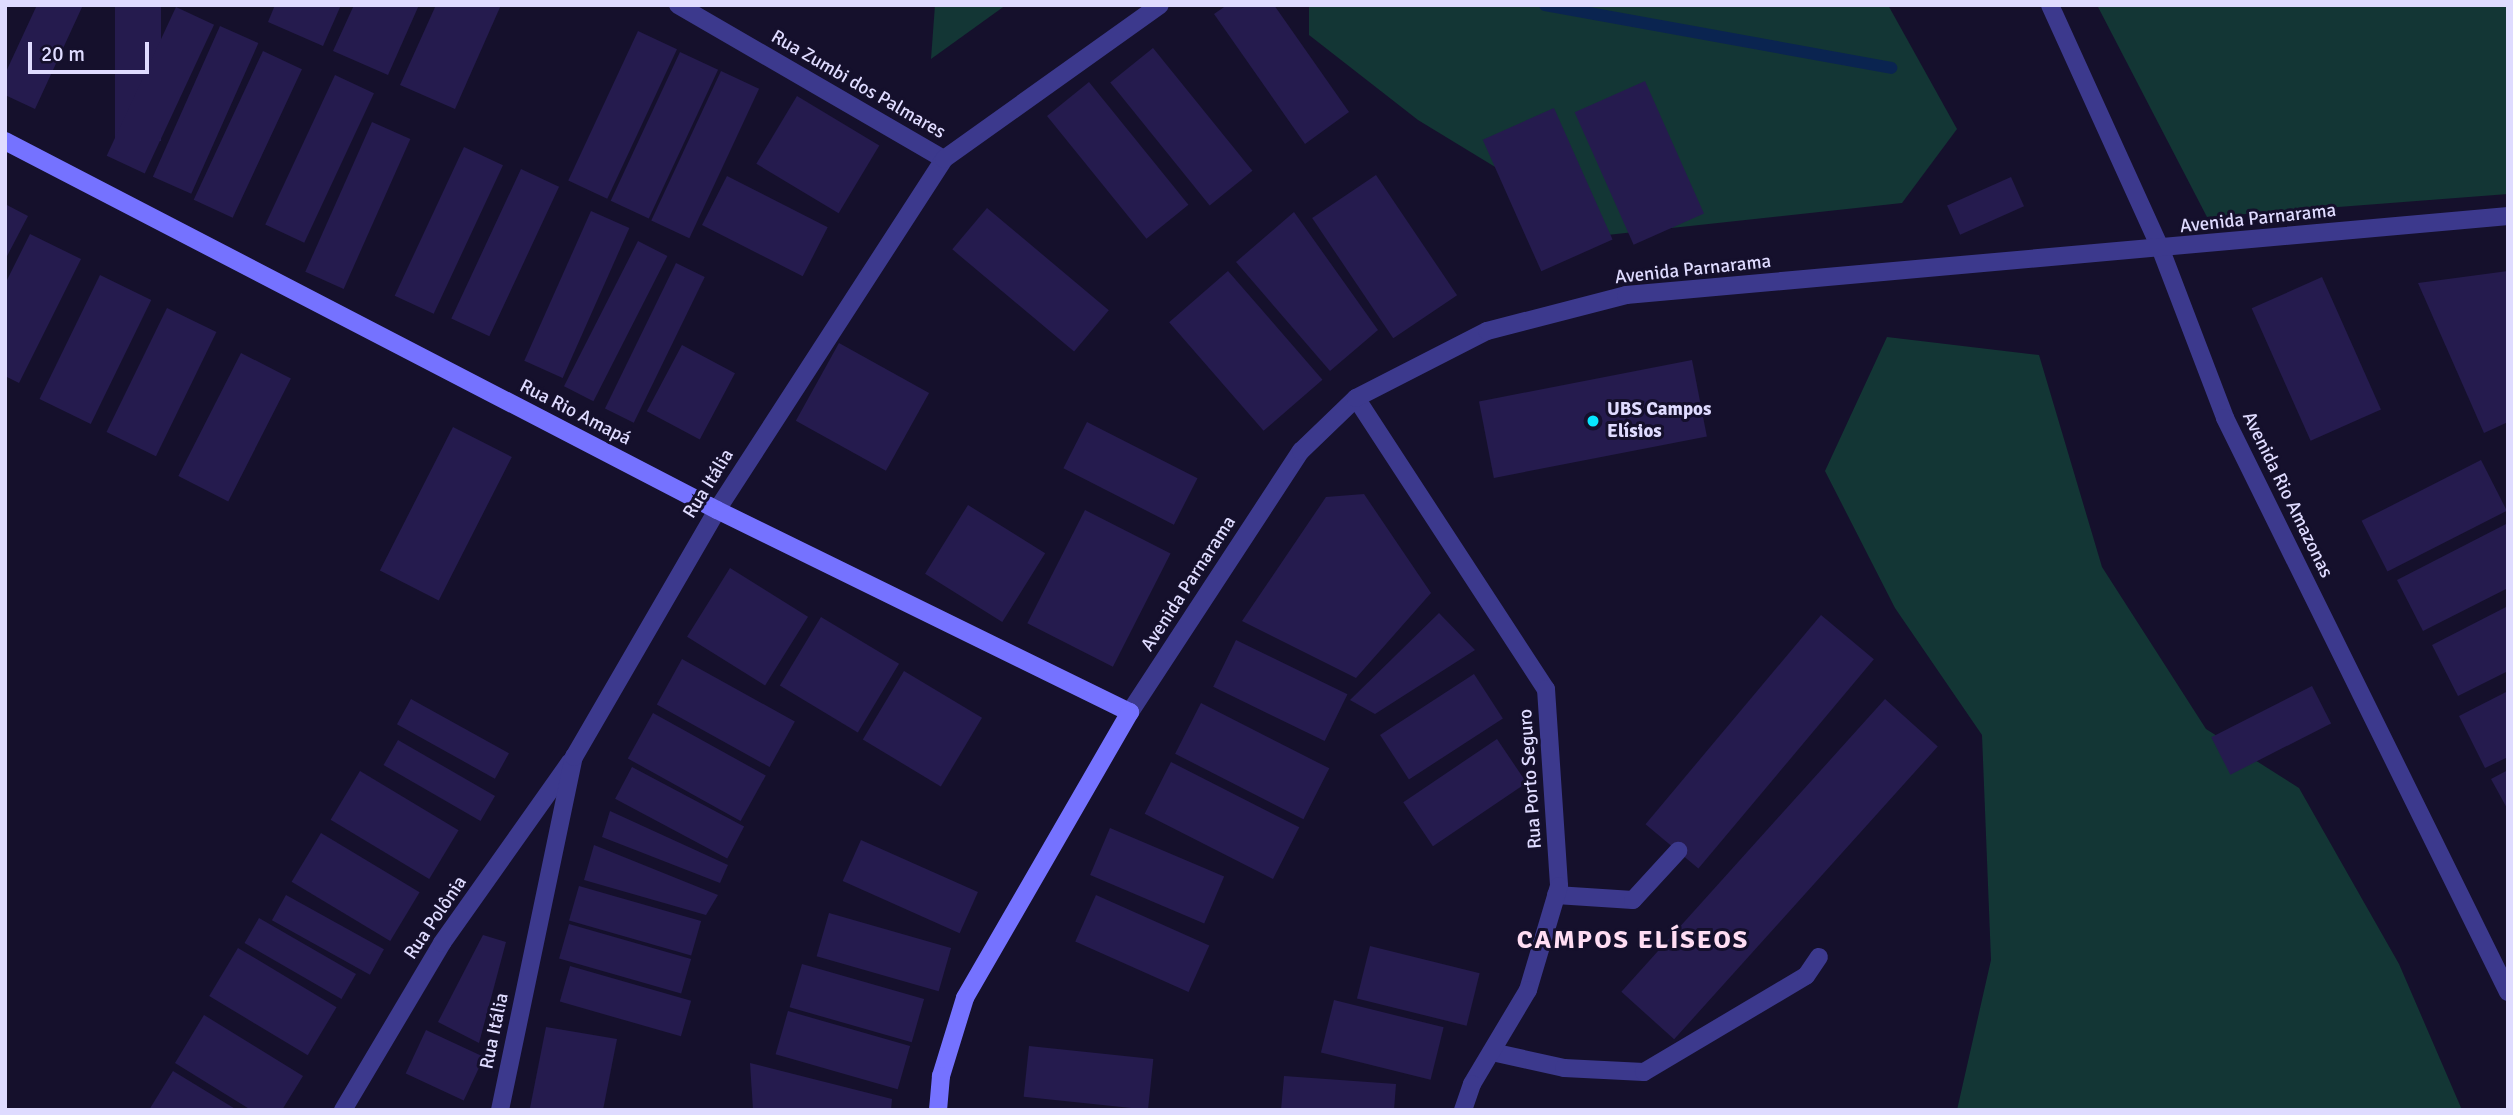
<!DOCTYPE html>
<meta charset="utf-8">
<style>
body{margin:0}
#map{position:relative;width:2513px;height:1115px;overflow:hidden;background:#15102c;font-family:Signika,sans-serif}
div>[style]{position:absolute}
.green>*{inset:0;background:#133635}
.stream>*{height:12px;margin:-6px;padding:0 6px;transform-origin:6px;border-radius:6px;background:#0a2450}
.building>*{inset:0;background:#251b4e;transform-origin:0 0}
.service>*{height:18px;margin:-9px;padding:0 9px;transform-origin:9px;border-radius:9px;background:#3c398d}
.minor>*{height:18px;margin:-9px;padding:0 9px;transform-origin:9px;border-radius:9px;background:#3c398d}
.tertiary>*{height:18px;margin:-9px;padding:0 9px;transform-origin:9px;border-radius:9px;background:#3c398d}
.secondary>*{height:18px;margin:-9px;padding:0 9px;transform-origin:9px;border-radius:9px;background:#7572ff}
.dots>*{width:19px;height:19px;translate:-50% -50%;box-sizing:border-box;border:4px solid #15102c;border-radius:50%}
span{translate:-50% -50%;white-space:nowrap;text-align:center;line-height:1.15;-webkit-text-stroke:6px #15102c;paint-order:stroke}
.street-label{font-size:19px;color:#dfdbff}
.poi-label{font-size:19px;color:#dfdbff;font-weight:700}
.left{translate:0 -50%;text-align:left}
.district-label{font-size:26px;color:#ffddf3;font-weight:700;letter-spacing:2px}
.frame{position:absolute;inset:0;border:7px solid #dfdbff;pointer-events:none}
.scale{position:absolute;left:28px;top:42px;width:121px;height:32px;box-sizing:border-box;border:4px solid #dfdbff;border-top:0;padding-left:9px;font-size:21px;line-height:24px;white-space:nowrap;color:#dfdbff;-webkit-text-stroke:5px #15102c;paint-order:stroke}
</style>
<div id="map">
<div class="green">
<i style="clip-path:polygon(935px 5px,1006px 5px,931px 59px)"></i>
<i style="clip-path:polygon(1309px 5px,1888px 5px,1957px 129px,1902px 203px,1607px 235px,1418px 120px,1309px 35px)"></i>
<i style="clip-path:polygon(2097px 5px,2508px 5px,2508px 194px,2207px 217px)"></i>
<i style="clip-path:polygon(1887px 337px,2039px 355px,2102px 567px,2206px 729px,2299px 788px,2399px 964px,2462px 1110px,1957px 1110px,1991px 960px,1982px 735px,1895px 608px,1825px 471px)"></i>
</div>
<div class="stream">
<i style="left:1545px;top:5px;width:352px;rotate:10.3deg"></i>
</div>
<div class="building">
<i style="clip-path:polygon(37px 5px,83px 5px,35px 109px,5px 95px,5px 74px)"></i>
<i style="left:115px;top:5px;width:46px;height:136px"></i>
<i style="clip-path:polygon(275px 5px,341px 5px,323px 46px,268px 22px)"></i>
<i style="clip-path:polygon(354px 5px,419px 5px,388px 75px,333px 51px)"></i>
<i style="clip-path:polygon(436px 5px,501px 5px,455px 109px,400px 85px)"></i>
<i style="clip-path:polygon(1227px 5px,1274px 5px,1349px 112px,1305px 144px,1214px 14px)"></i>
<i style="left:176px;top:7px;width:42px;height:164px;rotate:25deg"></i>
<i style="left:220px;top:26px;width:42px;height:165px;rotate:24deg"></i>
<i style="left:638px;top:31px;width:43px;height:165px;rotate:25deg"></i>
<i style="left:1153px;top:48px;width:158px;height:55px;rotate:51deg"></i>
<i style="left:263px;top:51px;width:43px;height:164px;rotate:25deg"></i>
<i style="left:680px;top:52px;width:42px;height:164px;rotate:25deg"></i>
<i style="left:721px;top:71px;width:42px;height:165px;rotate:25deg"></i>
<i style="left:335px;top:75px;width:43px;height:165px;rotate:25deg"></i>
<i style="left:1645px;top:81px;width:145px;height:77px;rotate:66deg"></i>
<i style="left:1089px;top:82px;width:158px;height:54px;rotate:51deg"></i>
<i style="left:797px;top:96px;width:96px;height:79px;rotate:31deg"></i>
<i style="left:1554px;top:108px;width:144px;height:78px;rotate:66deg"></i>
<i style="left:372px;top:122px;width:42px;height:164px;rotate:24deg"></i>
<i style="left:464px;top:147px;width:43px;height:164px;rotate:25deg"></i>
<i style="left:521px;top:169px;width:42px;height:165px;rotate:25deg"></i>
<i style="left:1376px;top:175px;width:145px;height:77px;rotate:56deg"></i>
<i style="left:727px;top:176px;width:113px;height:55px;rotate:27deg"></i>
<i style="left:2011px;top:177px;width:32px;height:70px;rotate:66deg"></i>
<i style="clip-path:polygon(5px 204px,28px 216px,5px 260px)"></i>
<i style="left:987px;top:208px;width:159px;height:54px;rotate:40deg"></i>
<i style="left:591px;top:211px;width:42px;height:164px;rotate:24deg"></i>
<i style="clip-path:polygon(1294px 212px,1378px 330px,1330px 371px,1236px 262px)"></i>
<i style="clip-path:polygon(30px 234px,81px 259px,19px 383px,5px 376px,5px 284px)"></i>
<i style="left:638px;top:241px;width:33px;height:163px;rotate:27deg"></i>
<i style="left:676px;top:263px;width:32px;height:162px;rotate:26deg"></i>
<i style="left:1228px;top:271px;width:144px;height:78px;rotate:49deg"></i>
<i style="clip-path:polygon(2508px 271px,2508px 422px,2484px 433px,2418px 283px)"></i>
<i style="left:100px;top:275px;width:57px;height:138px;rotate:26deg"></i>
<i style="left:2322px;top:277px;width:145px;height:77px;rotate:66deg"></i>
<i style="left:167px;top:308px;width:55px;height:138px;rotate:26deg"></i>
<i style="left:839px;top:343px;width:103px;height:89px;rotate:29deg"></i>
<i style="left:682px;top:345px;width:60px;height:75px;rotate:28deg"></i>
<i style="left:241px;top:353px;width:56px;height:138px;rotate:27deg"></i>
<i style="left:1692px;top:360px;width:78px;height:217px;rotate:79deg"></i>
<i style="left:1087px;top:422px;width:124px;height:52px;rotate:27deg"></i>
<i style="left:453px;top:427px;width:66px;height:161px;rotate:27deg"></i>
<i style="left:2481px;top:460px;width:57px;height:134px;rotate:63deg"></i>
<i style="clip-path:polygon(1364px 494px,1431px 593px,1356px 678px,1242px 621px,1326px 497px)"></i>
<i style="left:968px;top:505px;width:91px;height:81px;rotate:32deg"></i>
<i style="left:1085px;top:510px;width:96px;height:127px;rotate:27deg"></i>
<i style="clip-path:polygon(2508px 523px,2508px 588px,2423px 631px,2397px 580px)"></i>
<i style="left:730px;top:568px;width:92px;height:81px;rotate:32deg"></i>
<i style="clip-path:polygon(2508px 606px,2508px 671px,2458px 696px,2432px 645px)"></i>
<i style="clip-path:polygon(1439px 613px,1475px 650px,1375px 714px,1350px 700px)"></i>
<i style="left:1821px;top:615px;width:69px;height:273px;rotate:40deg"></i>
<i style="left:821px;top:617px;width:91px;height:80px;rotate:31deg"></i>
<i style="left:1236px;top:640px;width:124px;height:52px;rotate:26deg"></i>
<i style="left:682px;top:659px;width:129px;height:52px;rotate:29deg"></i>
<i style="left:904px;top:671px;width:91px;height:80px;rotate:31deg"></i>
<i style="left:1474px;top:674px;width:53px;height:112px;rotate:57deg"></i>
<i style="left:2312px;top:686px;width:42px;height:113px;rotate:63deg"></i>
<i style="clip-path:polygon(2508px 691px,2508px 757px,2485px 768px,2459px 716px)"></i>
<i style="left:411px;top:699px;width:112px;height:29px;rotate:29deg"></i>
<i style="left:1885px;top:699px;width:71px;height:394px;rotate:42deg"></i>
<i style="left:1201px;top:703px;width:144px;height:57px;rotate:27deg"></i>
<i style="left:653px;top:713px;width:129px;height:52px;rotate:29deg"></i>
<i style="left:1497px;top:739px;width:53px;height:113px;rotate:56deg"></i>
<i style="left:398px;top:740px;width:112px;height:29px;rotate:30deg"></i>
<i style="left:1171px;top:762px;width:144px;height:58px;rotate:27deg"></i>
<i style="left:632px;top:767px;width:127px;height:36px;rotate:28deg"></i>
<i style="clip-path:polygon(2508px 770px,2508px 810px,2491px 779px)"></i>
<i style="left:360px;top:771px;width:115px;height:57px;rotate:31deg"></i>
<i style="clip-path:polygon(610px 811px,728px 865px,720px 883px,602px 837px)"></i>
<i style="left:1110px;top:828px;width:124px;height:51px;rotate:23deg"></i>
<i style="left:321px;top:833px;width:115px;height:57px;rotate:31deg"></i>
<i style="left:861px;top:840px;width:128px;height:45px;rotate:24deg"></i>
<i style="clip-path:polygon(594px 845px,718px 895px,706px 915px,584px 880px)"></i>
<i style="left:579px;top:886px;width:127px;height:36px;rotate:16deg"></i>
<i style="left:286px;top:895px;width:112px;height:29px;rotate:29deg"></i>
<i style="left:1096px;top:895px;width:124px;height:51px;rotate:24deg"></i>
<i style="left:829px;top:913px;width:127px;height:45px;rotate:16deg"></i>
<i style="left:259px;top:918px;width:112px;height:29px;rotate:30deg"></i>
<i style="left:569px;top:924px;width:127px;height:36px;rotate:16deg"></i>
<i style="clip-path:polygon(483px 935px,506px 942px,479px 1043px,438px 1022px)"></i>
<i style="left:1370px;top:946px;width:113px;height:54px;rotate:14deg"></i>
<i style="left:238px;top:948px;width:115px;height:56px;rotate:31deg"></i>
<i style="left:802px;top:964px;width:127px;height:45px;rotate:16deg"></i>
<i style="left:570px;top:966px;width:126px;height:37px;rotate:16deg"></i>
<i style="left:1334px;top:1000px;width:113px;height:54px;rotate:14deg"></i>
<i style="left:788px;top:1011px;width:127px;height:45px;rotate:16deg"></i>
<i style="clip-path:polygon(204px 1015px,303px 1076px,282px 1110px,251px 1110px,175px 1063px)"></i>
<i style="clip-path:polygon(546px 1027px,617px 1039px,603px 1110px,530px 1108px)"></i>
<i style="left:426px;top:1030px;width:64px;height:48px;rotate:25deg"></i>
<i style="left:1029px;top:1046px;width:125px;height:51px;rotate:6deg"></i>
<i style="clip-path:polygon(750px 1063px,892px 1099px,891px 1110px,753px 1110px)"></i>
<i style="clip-path:polygon(173px 1071px,237px 1110px,149px 1110px)"></i>
<i style="clip-path:polygon(1284px 1076px,1396px 1084px,1394px 1110px,1281px 1110px)"></i>
</div>
<div class="service">
<i style="left:1556px;top:895px;width:77px;rotate:3.7deg"></i>
<i style="left:1633px;top:900px;width:67px;rotate:-47.4deg"></i>
<i style="left:1492px;top:1052px;width:74px;rotate:12.5deg"></i>
<i style="left:1564px;top:1068px;width:80px;rotate:2.9deg"></i>
<i style="left:1644px;top:1072px;width:188px;rotate:-30.7deg"></i>
<i style="left:1806px;top:976px;width:23px;rotate:-56deg"></i>
</div>
<div class="minor">
<i style="left:678px;top:5px;width:307px;rotate:30.1deg"></i>
<i style="left:2050px;top:5px;width:269px;rotate:65.6deg"></i>
<i style="left:1356px;top:398px;width:348px;rotate:56.9deg"></i>
<i style="left:1546px;top:689px;width:197px;rotate:86.2deg"></i>
<i style="left:1559px;top:886px;width:109px;rotate:106.6deg"></i>
<i style="left:1528px;top:990px;width:109px;rotate:120.8deg"></i>
<i style="left:1472px;top:1084px;width:28px;rotate:109deg"></i>
<i style="left:343px;top:1110px;width:194px;rotate:-59.3deg"></i>
<i style="left:442px;top:943px;width:222px;rotate:-54.7deg"></i>
<i style="left:500px;top:1110px;width:361px;rotate:-78.2deg"></i>
<i style="left:574px;top:757px;width:285px;rotate:-59.9deg"></i>
<i style="left:717px;top:510px;width:418px;rotate:-57.1deg"></i>
<i style="left:944px;top:159px;width:265px;rotate:-35.5deg"></i>
</div>
<div class="tertiary">
<i style="left:2161px;top:250px;width:180px;rotate:69.1deg"></i>
<i style="left:2225px;top:418px;width:640px;rotate:63.76deg"></i>
<i style="left:1130px;top:712px;width:312px;rotate:-56.8deg"></i>
<i style="left:1301px;top:451px;width:76px;rotate:-43.9deg"></i>
<i style="left:1356px;top:398px;width:147px;rotate:-27.1deg"></i>
<i style="left:1487px;top:331px;width:144px;rotate:-14.5deg"></i>
<i style="left:1626px;top:295px;width:886px;rotate:-5.12deg"></i>
</div>
<div class="secondary">
<i style="left:5px;top:141px;width:802px;rotate:27.4deg"></i>
<i style="left:717px;top:510px;width:460px;rotate:26.1deg"></i>
<i style="left:1130px;top:712px;width:330px;rotate:120deg"></i>
<i style="left:965px;top:998px;width:82px;rotate:107.1deg"></i>
<i style="left:941px;top:1076px;width:34px;rotate:95deg"></i>
</div>
<div class="dots">
<i style="left:1593px;top:421px;background:#07e6ff"></i>
</div>
<div class="street-label">
<span style="left:858px;top:85px;rotate:30deg">Rua Zumbi dos Palmares</span>
<span style="left:2258px;top:219px;rotate:-6deg">Avenida Parnarama</span>
<span style="left:1693px;top:270px;rotate:-6deg">Avenida Parnarama</span>
<span style="left:575px;top:413px;rotate:27deg">Rua Rio Amapá</span>
<span style="left:709px;top:484px;rotate:-58deg">Rua Itália</span>
<span style="left:2287px;top:495px;rotate:64deg">Avenida Rio Amazonas</span>
<span style="left:1189px;top:584px;rotate:-57deg">Avenida Parnarama</span>
<span style="left:1531px;top:779px;rotate:-94deg">Rua Porto Seguro</span>
<span style="left:436px;top:918px;rotate:-56deg">Rua Polônia</span>
<span style="left:495px;top:1031px;rotate:-78deg">Rua Itália</span>
</div>
<div class="poi-label">
<span class="left" style="left:1607px;top:421px">UBS Campos<br>Elísios</span>
</div>
<div class="district-label">
<span style="left:1633px;top:941px">CAMPOS ELÍSEOS</span>
</div>
<div class="frame"></div>
<div class="scale">20 m</div>
</div>
